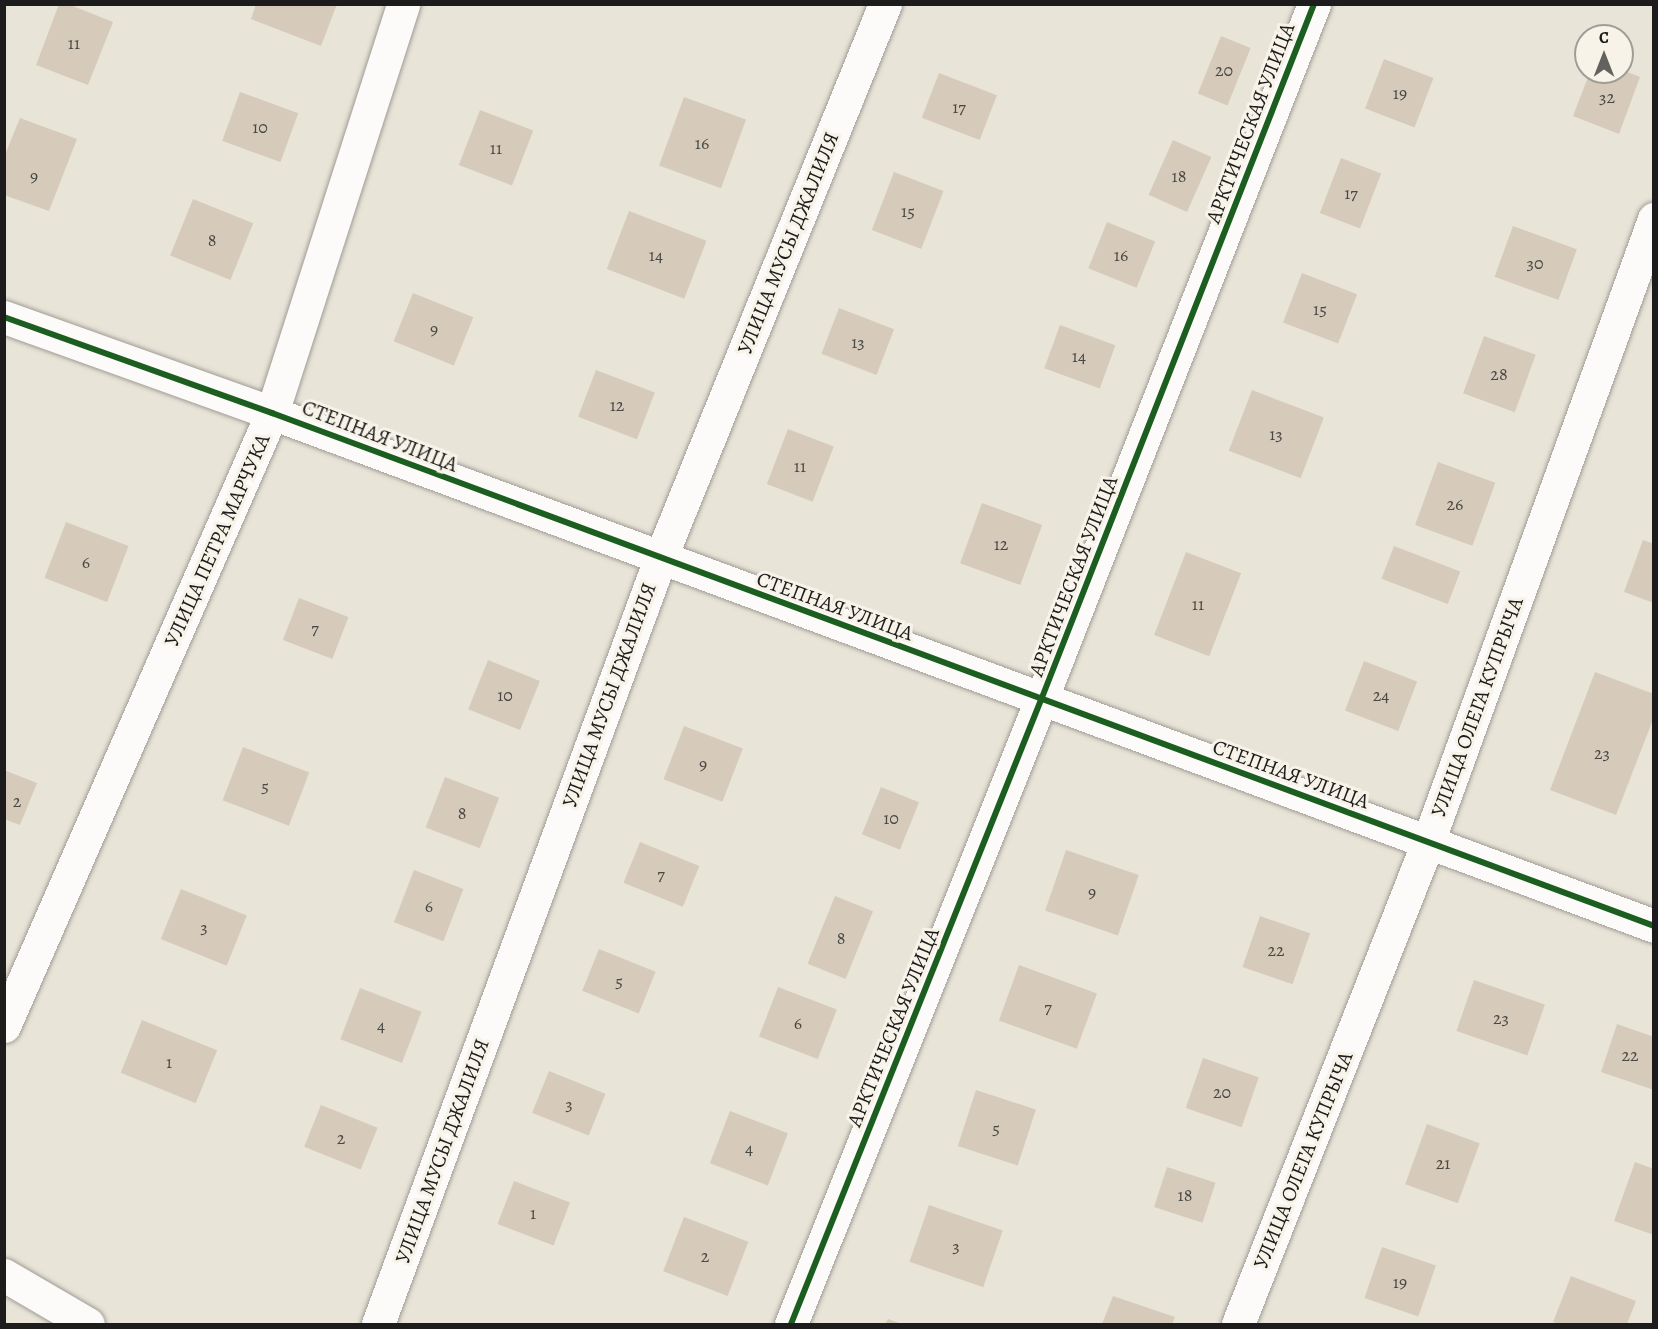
<!DOCTYPE html>
<meta charset="utf-8">
<style>
body{margin:0}
#map{position:relative;width:1658px;height:1329px;overflow:hidden;background:#e9e4d8;font-family:Alegreya,serif}
div>[style]{position:absolute}
.building>*{inset:0;background:#d6cbbb;transform-origin:0 0}
.roads{filter:drop-shadow(0 0 2px #9f9c95) drop-shadow(0 0 2px #9f9c95)}
.minor>*{height:33px;margin:-16.5px;padding:0 16.5px;transform-origin:16.5px;border-radius:16.5px;background:#fcfbf9}
.tertiary>*{height:33px;margin:-16.5px;padding:0 16.5px;transform-origin:16.5px;border-radius:16.5px;background:#fcfbf9}
.cycleway>*{height:6px;margin:-3px;padding:0 3px;transform-origin:3px;border-radius:3px;background:#1b5e20}
span{translate:-50% -50%;white-space:nowrap;text-align:center;line-height:1.15;-webkit-text-stroke:6px #f7f3e8;paint-order:stroke}
.number-label{font-size:18px;color:#4a4844}
.number-label span{-webkit-text-stroke-width:0}
.street-label{font-size:21px;color:#1c1c1c}
.frame{position:absolute;inset:0;border:6px solid #1c1c1c;pointer-events:none}
.north{position:absolute;left:1574px;top:24px;width:60px;height:60px;box-sizing:border-box;background:#f7f3e8;border:2px solid #9f9d96;border-radius:50%;rotate:0deg;font-size:16px;font-weight:700;line-height:24px;text-align:center;color:#1c1c1c}
.north::after{content:'';display:block;margin:auto;width:21px;height:27px;background:#64625e;clip-path:polygon(50% 0,100% 100%,50% 72%,0 100%)}
</style>
<div id="map">
<div class="building">
<i style="clip-path:polygon(59px 4px,68px 4px,113px 22px,88px 85px,36px 65px)"></i>
<i style="clip-path:polygon(256px 4px,337px 4px,321px 46px,251px 19px)"></i>
<i style="left:1221px;top:36px;width:32px;height:62px;rotate:22deg"></i>
<i style="left:1384px;top:59px;width:53px;height:53px;rotate:21deg"></i>
<i style="clip-path:polygon(1622px 70px,1640px 77px,1619px 134px,1573px 116px,1590px 72px)"></i>
<i style="left:939px;top:73px;width:62px;height:48px;rotate:21deg"></i>
<i style="left:240px;top:92px;width:62px;height:52px;rotate:20deg"></i>
<i style="left:684px;top:97px;width:66px;height:73px;rotate:20deg"></i>
<i style="left:480px;top:110px;width:57px;height:59px;rotate:21deg"></i>
<i style="clip-path:polygon(20px 118px,77px 139px,49px 211px,4px 195px,4px 157px)"></i>
<i style="left:1173px;top:140px;width:42px;height:60px;rotate:24deg"></i>
<i style="left:1341px;top:158px;width:43px;height:59px;rotate:21deg"></i>
<i style="left:894px;top:172px;width:53px;height:62px;rotate:21deg"></i>
<i style="left:193px;top:199px;width:65px;height:61px;rotate:22deg"></i>
<i style="left:629px;top:211px;width:83px;height:62px;rotate:21deg"></i>
<i style="left:1107px;top:222px;width:52px;height:50px;rotate:22deg"></i>
<i style="left:1513px;top:226px;width:68px;height:54px;rotate:20deg"></i>
<i style="left:1302px;top:273px;width:59px;height:53px;rotate:21deg"></i>
<i style="left:413px;top:293px;width:65px;height:52px;rotate:22deg"></i>
<i style="left:839px;top:308px;width:59px;height:49px;rotate:21deg"></i>
<i style="left:1060px;top:325px;width:59px;height:46px;rotate:20deg"></i>
<i style="left:1484px;top:336px;width:55px;height:61px;rotate:20deg"></i>
<i style="left:596px;top:370px;width:63px;height:50px;rotate:21deg"></i>
<i style="left:1252px;top:390px;width:77px;height:65px;rotate:21deg"></i>
<i style="left:788px;top:429px;width:49px;height:59px;rotate:21deg"></i>
<i style="left:1438px;top:462px;width:61px;height:67px;rotate:20deg"></i>
<i style="left:982px;top:503px;width:64px;height:64px;rotate:20deg"></i>
<i style="left:66px;top:522px;width:67px;height:60px;rotate:21deg"></i>
<i style="clip-path:polygon(1643px 540px,1654px 544px,1654px 603px,1624px 592px)"></i>
<i style="left:1394px;top:546px;width:71px;height:35px;rotate:21deg"></i>
<i style="left:1186px;top:552px;width:59px;height:89px;rotate:21deg"></i>
<i style="left:299px;top:598px;width:53px;height:45px;rotate:21deg"></i>
<i style="left:488px;top:660px;width:56px;height:53px;rotate:22deg"></i>
<i style="left:1364px;top:661px;width:57px;height:53px;rotate:21deg"></i>
<i style="clip-path:polygon(1595px 672px,1654px 694px,1654px 717px,1616px 815px,1550px 790px)"></i>
<i style="left:684px;top:726px;width:63px;height:57px;rotate:21deg"></i>
<i style="left:243px;top:747px;width:71px;height:57px;rotate:21deg"></i>
<i style="clip-path:polygon(4px 770px,37px 783px,20px 825px,4px 819px)"></i>
<i style="left:445px;top:777px;width:58px;height:54px;rotate:21deg"></i>
<i style="left:881px;top:787px;width:41px;height:51px;rotate:22deg"></i>
<i style="left:640px;top:842px;width:64px;height:44px;rotate:22deg"></i>
<i style="left:1066px;top:850px;width:77px;height:64px;rotate:19deg"></i>
<i style="left:414px;top:870px;width:53px;height:56px;rotate:21deg"></i>
<i style="left:181px;top:889px;width:71px;height:54px;rotate:22deg"></i>
<i style="left:835px;top:896px;width:41px;height:73px;rotate:22deg"></i>
<i style="left:1260px;top:916px;width:53px;height:54px;rotate:19deg"></i>
<i style="left:599px;top:949px;width:61px;height:45px;rotate:22deg"></i>
<i style="left:1019px;top:965px;width:83px;height:59px;rotate:20deg"></i>
<i style="left:1474px;top:980px;width:75px;height:54px;rotate:19deg"></i>
<i style="left:778px;top:987px;width:63px;height:53px;rotate:21deg"></i>
<i style="left:360px;top:988px;width:66px;height:55px;rotate:21deg"></i>
<i style="left:142px;top:1020px;width:81px;height:57px;rotate:22deg"></i>
<i style="clip-path:polygon(1617px 1024px,1654px 1037px,1654px 1090px,1601px 1072px)"></i>
<i style="left:1203px;top:1058px;width:59px;height:53px;rotate:19deg"></i>
<i style="left:549px;top:1071px;width:61px;height:45px;rotate:22deg"></i>
<i style="left:976px;top:1090px;width:63px;height:59px;rotate:18deg"></i>
<i style="left:321px;top:1105px;width:61px;height:45px;rotate:22deg"></i>
<i style="left:730px;top:1111px;width:62px;height:56px;rotate:21deg"></i>
<i style="left:1427px;top:1124px;width:56px;height:64px;rotate:20deg"></i>
<i style="clip-path:polygon(1635px 1162px,1654px 1169px,1654px 1235px,1614px 1221px)"></i>
<i style="left:1167px;top:1167px;width:51px;height:42px;rotate:18deg"></i>
<i style="left:514px;top:1181px;width:60px;height:46px;rotate:21deg"></i>
<i style="left:929px;top:1205px;width:78px;height:60px;rotate:19deg"></i>
<i style="left:684px;top:1217px;width:69px;height:58px;rotate:21deg"></i>
<i style="left:1382px;top:1247px;width:57px;height:54px;rotate:19deg"></i>
<i style="clip-path:polygon(1571px 1276px,1636px 1301px,1627px 1324px,1560px 1324px,1553px 1322px)"></i>
<i style="clip-path:polygon(1113px 1296px,1175px 1317px,1172px 1324px,1102px 1324px)"></i>
<i style="clip-path:polygon(888px 1319px,902px 1324px,885px 1324px)"></i>
</div>
<div class="roads">
<div class="minor">
<i style="left:4px;top:317px;width:285px;rotate:19.7deg"></i>
<i style="left:272px;top:413px;width:1474px;rotate:20.36deg"></i>
<i style="left:4px;top:1026px;width:669px;rotate:-66.39deg"></i>
<i style="left:272px;top:413px;width:429px;rotate:-72.2deg"></i>
<i style="left:378px;top:1324px;width:815px;rotate:-69.76deg"></i>
<i style="left:660px;top:559px;width:599px;rotate:-67.93deg"></i>
<i style="left:791px;top:1324px;width:672px;rotate:-68.17deg"></i>
<i style="left:1041px;top:700px;width:748px;rotate:-68.58deg"></i>
<i style="left:1238px;top:1324px;width:518px;rotate:-68.49deg"></i>
<i style="left:1428px;top:842px;width:663px;rotate:-70.06deg"></i>
</div>
<div class="tertiary">
<i style="left:4px;top:1275px;width:97px;rotate:30.3deg"></i>
</div>
</div>
<div class="cycleway">
<i style="left:4px;top:317px;width:285px;rotate:19.7deg"></i>
<i style="left:272px;top:413px;width:1474px;rotate:20.36deg"></i>
<i style="left:791px;top:1324px;width:672px;rotate:-68.17deg"></i>
<i style="left:1041px;top:700px;width:748px;rotate:-68.58deg"></i>
</div>
<div class="number-label">
<span style="left:74px;top:43px">11</span>
<span style="left:1224px;top:70px">20</span>
<span style="left:1400px;top:93px">19</span>
<span style="left:1607px;top:97px">32</span>
<span style="left:959px;top:107px">17</span>
<span style="left:260px;top:127px">10</span>
<span style="left:702px;top:143px">16</span>
<span style="left:496px;top:148px">11</span>
<span style="left:34px;top:176px">9</span>
<span style="left:1179px;top:176px">18</span>
<span style="left:1351px;top:193px">17</span>
<span style="left:908px;top:211px">15</span>
<span style="left:212px;top:240px">8</span>
<span style="left:656px;top:255px">14</span>
<span style="left:1121px;top:255px">16</span>
<span style="left:1535px;top:263px">30</span>
<span style="left:1320px;top:309px">15</span>
<span style="left:434px;top:329px">9</span>
<span style="left:858px;top:342px">13</span>
<span style="left:1079px;top:356px">14</span>
<span style="left:1499px;top:374px">28</span>
<span style="left:617px;top:405px">12</span>
<span style="left:1276px;top:434px">13</span>
<span style="left:800px;top:466px">11</span>
<span style="left:1455px;top:504px">26</span>
<span style="left:1001px;top:544px">12</span>
<span style="left:86px;top:562px">6</span>
<span style="left:1198px;top:604px">11</span>
<span style="left:315px;top:628px">7</span>
<span style="left:505px;top:695px">10</span>
<span style="left:1381px;top:695px">24</span>
<span style="left:1602px;top:753px">23</span>
<span style="left:703px;top:764px">9</span>
<span style="left:265px;top:786px">5</span>
<span style="left:17px;top:801px">2</span>
<span style="left:462px;top:813px">8</span>
<span style="left:891px;top:818px">10</span>
<span style="left:661px;top:874px">7</span>
<span style="left:1092px;top:892px">9</span>
<span style="left:429px;top:906px">6</span>
<span style="left:204px;top:927px">3</span>
<span style="left:841px;top:938px">8</span>
<span style="left:1276px;top:950px">22</span>
<span style="left:619px;top:981px">5</span>
<span style="left:1048px;top:1007px">7</span>
<span style="left:1501px;top:1018px">23</span>
<span style="left:798px;top:1023px">6</span>
<span style="left:381px;top:1025px">4</span>
<span style="left:1630px;top:1055px">22</span>
<span style="left:169px;top:1062px">1</span>
<span style="left:1222px;top:1092px">20</span>
<span style="left:569px;top:1104px">3</span>
<span style="left:996px;top:1128px">5</span>
<span style="left:341px;top:1138px">2</span>
<span style="left:749px;top:1148px">4</span>
<span style="left:1443px;top:1163px">21</span>
<span style="left:1185px;top:1195px">18</span>
<span style="left:533px;top:1213px">1</span>
<span style="left:956px;top:1246px">3</span>
<span style="left:705px;top:1256px">2</span>
<span style="left:1400px;top:1282px">19</span>
</div>
<div class="street-label">
<span style="left:1250px;top:123px;rotate:-69deg">АРКТИЧЕСКАЯ УЛИЦА</span>
<span style="left:788px;top:243px;rotate:-68deg">УЛИЦА МУСЫ ДЖАЛИЛЯ</span>
<span style="left:380px;top:436px;rotate:21deg">СТЕПНАЯ УЛИЦА</span>
<span style="left:217px;top:540px;rotate:-66deg">УЛИЦА ПЕТРА МАРЧУКА</span>
<span style="left:1073px;top:576px;rotate:-69deg">АРКТИЧЕСКАЯ УЛИЦА</span>
<span style="left:835px;top:606px;rotate:20deg">СТЕПНАЯ УЛИЦА</span>
<span style="left:609px;top:695px;rotate:-70deg">УЛИЦА МУСЫ ДЖАЛИЛЯ</span>
<span style="left:1477px;top:707px;rotate:-70deg">УЛИЦА ОЛЕГА КУПРЫЧА</span>
<span style="left:1291px;top:774px;rotate:20deg">СТЕПНАЯ УЛИЦА</span>
<span style="left:893px;top:1027px;rotate:-68deg">АРКТИЧЕСКАЯ УЛИЦА</span>
<span style="left:442px;top:1151px;rotate:-70deg">УЛИЦА МУСЫ ДЖАЛИЛЯ</span>
<span style="left:1303px;top:1160px;rotate:-68deg">УЛИЦА ОЛЕГА КУПРЫЧА</span>
</div>
<div class="frame"></div>
<div class="north">С</div>
</div>
